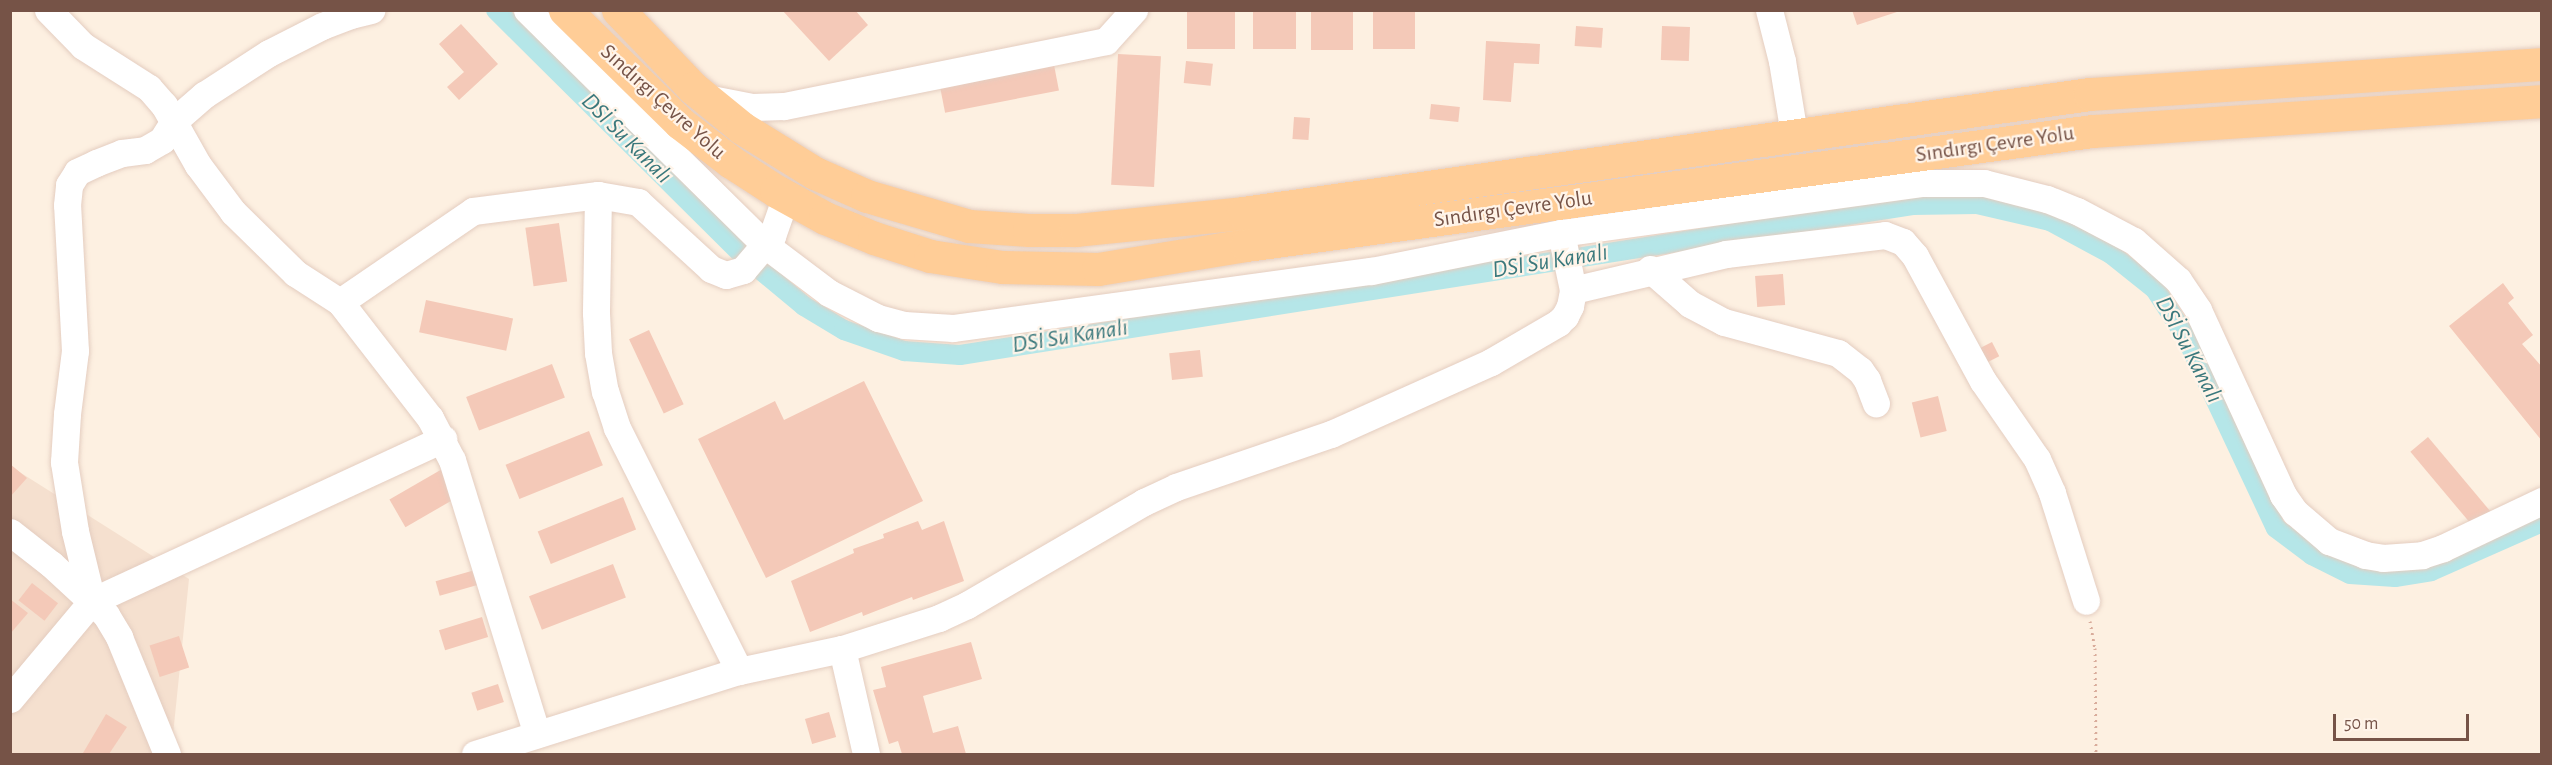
<!DOCTYPE html>
<meta charset="utf-8">
<style>
body{margin:0}
#map{position:relative;width:2552px;height:765px;overflow:hidden;background:#fdf0e1;font-family:"Alegreya Sans",sans-serif}
div>[style]{position:absolute}
.residential>*{inset:0;background:#f5e0cf}
.canal>*{height:20px;margin:-10px;padding:0 10px;transform-origin:10px;border-radius:10px;background:#b5e6e8}
.building>*{inset:0;background:#f4c9b8;transform-origin:0 0}
.path>*{height:3px;margin-top:-1.5px;transform-origin:0;background:repeating-linear-gradient(90deg,#d9ac9b 0 1.5px,transparent 0 6px)}
.roads{filter:drop-shadow(0 0 2px #e4cdc0) drop-shadow(0 0 2px #e4cdc0)}
.minor>*{height:27px;margin:-13.5px;padding:0 13.5px;transform-origin:13.5px;border-radius:13.5px;background:#fff}
.major>*{height:33px;margin:-16.5px;padding:0 16.5px;transform-origin:16.5px;border-radius:16.5px;background:#ffcd97}
span{translate:-50% -50%;white-space:nowrap;text-align:center;line-height:1.15;-webkit-text-stroke:4.5px #fff4e9;paint-order:stroke}
.street-label{font-size:22px;color:#765347}
.water-label{font-size:24px;color:#3a787c;font-style:italic}
.frame{position:absolute;inset:0;border:12px solid #765347;pointer-events:none}
.scale{position:absolute;left:2333px;top:714px;width:136px;height:27px;box-sizing:border-box;border:3px solid #765347;border-top:0;padding-left:8px;font-size:18px;line-height:21px;white-space:nowrap;color:#765347;-webkit-text-stroke:4px #fff4e9;paint-order:stroke}
</style>
<div id="map">
<div class="residential">
<i style="clip-path:polygon(10px 466px,189px 579px,171px 754px,11px 754px)"></i>
</div>
<div class="canal">
<i style="left:496px;top:10px;width:349px;rotate:44.8deg"></i>
<i style="left:744px;top:256px;width:78px;rotate:39.8deg"></i>
<i style="left:804px;top:306px;width:47px;rotate:31deg"></i>
<i style="left:844px;top:330px;width:64px;rotate:19.3deg"></i>
<i style="left:904px;top:351px;width:56px;rotate:4.1deg"></i>
<i style="left:960px;top:355px;width:964px;rotate:-8.95deg"></i>
<i style="left:1912px;top:205px;width:65px;rotate:-0.9deg"></i>
<i style="left:1977px;top:204px;width:75px;rotate:13.1deg"></i>
<i style="left:2050px;top:221px;width:69px;rotate:28.4deg"></i>
<i style="left:2111px;top:254px;width:56px;rotate:38.5deg"></i>
<i style="left:2155px;top:289px;width:57px;rotate:57.1deg"></i>
<i style="left:2186px;top:337px;width:211px;rotate:64.8deg"></i>
<i style="left:2276px;top:528px;width:45px;rotate:36.9deg"></i>
<i style="left:2312px;top:555px;width:42px;rotate:26.6deg"></i>
<i style="left:2350px;top:574px;width:45px;rotate:3.8deg"></i>
<i style="left:2395px;top:577px;width:36px;rotate:-9deg"></i>
<i style="left:2431px;top:571px;width:121px;rotate:-23.8deg"></i>
</div>
<div class="building">
<i style="clip-path:polygon(782px 10px,855px 10px,868px 25px,829px 61px)"></i>
<i style="left:1187px;top:10px;width:48px;height:39px"></i>
<i style="left:1253px;top:10px;width:43px;height:39px"></i>
<i style="left:1311px;top:10px;width:42px;height:40px"></i>
<i style="left:1373px;top:10px;width:42px;height:39px"></i>
<i style="clip-path:polygon(1852px 10px,1900px 10px,1900px 11px,1857px 25px)"></i>
<i style="clip-path:polygon(461px 24px,498px 64px,459px 100px,447px 87px,464px 72px,439px 44px)"></i>
<i style="left:1576px;top:26px;width:27px;height:20px;rotate:4deg"></i>
<i style="left:1662px;top:26px;width:28px;height:34px;rotate:2deg"></i>
<i style="clip-path:polygon(1486px 41px,1540px 44px,1539px 64px,1514px 63px,1511px 102px,1483px 100px)"></i>
<i style="left:1118px;top:54px;width:43px;height:131px;rotate:3deg"></i>
<i style="left:1186px;top:61px;width:27px;height:22px;rotate:6deg"></i>
<i style="left:1054px;top:65px;width:26px;height:116px;rotate:79deg"></i>
<i style="left:1431px;top:104px;width:29px;height:15px;rotate:6deg"></i>
<i style="left:1294px;top:117px;width:16px;height:22px;rotate:4deg"></i>
<i style="left:559px;top:223px;width:59px;height:34px;rotate:82deg"></i>
<i style="left:1783px;top:274px;width:31px;height:28px;rotate:86deg"></i>
<i style="clip-path:polygon(2503px 283px,2514px 298px,2508px 303px,2533px 335px,2522px 344px,2542px 367px,2542px 441px,2449px 326px)"></i>
<i style="left:426px;top:300px;width:89px;height:33px;rotate:12deg"></i>
<i style="left:649px;top:330px;width:82px;height:22px;rotate:65deg"></i>
<i style="left:1992px;top:342px;width:16px;height:16px;rotate:63deg"></i>
<i style="left:1200px;top:350px;width:27px;height:31px;rotate:84deg"></i>
<i style="left:552px;top:364px;width:36px;height:92px;rotate:69deg"></i>
<i style="clip-path:polygon(864px 381px,923px 501px,766px 578px,698px 439px,775px 401px,784px 420px)"></i>
<i style="left:1938px;top:396px;width:36px;height:27px;rotate:76deg"></i>
<i style="left:589px;top:431px;width:37px;height:90px;rotate:68deg"></i>
<i style="left:2428px;top:437px;width:99px;height:23px;rotate:50deg"></i>
<i style="clip-path:polygon(10px 464px,27px 478px,10px 497px)"></i>
<i style="left:444px;top:468px;width:32px;height:63px;rotate:60deg"></i>
<i style="left:623px;top:497px;width:35px;height:92px;rotate:68deg"></i>
<i style="clip-path:polygon(918px 521px,922px 530px,944px 521px,964px 581px,913px 600px,912px 597px,863px 616px,862px 612px,810px 632px,791px 581px,854px 553px,853px 549px,884px 538px,883px 534px)"></i>
<i style="left:613px;top:564px;width:36px;height:90px;rotate:69deg"></i>
<i style="left:475px;top:570px;width:15px;height:41px;rotate:74deg"></i>
<i style="left:32px;top:583px;width:33px;height:22px;rotate:38deg"></i>
<i style="clip-path:polygon(10px 599px,28px 613px,10px 634px)"></i>
<i style="left:482px;top:617px;width:21px;height:45px;rotate:73deg"></i>
<i style="left:179px;top:636px;width:33px;height:31px;rotate:72deg"></i>
<i style="clip-path:polygon(971px 642px,982px 679px,923px 696px,933px 733px,958px 726px,966px 754px,902px 754px,898px 741px,889px 744px,873px 690px,886px 687px,881px 667px)"></i>
<i style="left:498px;top:684px;width:19px;height:28px;rotate:72deg"></i>
<i style="left:829px;top:712px;width:26px;height:25px;rotate:74deg"></i>
<i style="clip-path:polygon(106px 714px,127px 727px,109px 754px,86px 754px,83px 753px)"></i>
</div>
<div class="path">
<i style="left:2090px;top:621px;width:27px;rotate:80deg"></i>
<i style="left:2095px;top:648px;width:106px;rotate:89.5deg"></i>
</div>
<div class="roads">
<div class="minor">
<i style="left:48px;top:10px;width:50px;rotate:45.8deg"></i>
<i style="left:83px;top:46px;width:78px;rotate:32.5deg"></i>
<i style="left:149px;top:88px;width:23px;rotate:49deg"></i>
<i style="left:164px;top:105px;width:69px;rotate:60.5deg"></i>
<i style="left:198px;top:165px;width:59px;rotate:53.3deg"></i>
<i style="left:233px;top:212px;width:87px;rotate:44.5deg"></i>
<i style="left:295px;top:273px;width:54px;rotate:32.8deg"></i>
<i style="left:340px;top:302px;width:147px;rotate:52.2deg"></i>
<i style="left:430px;top:418px;width:47px;rotate:62.4deg"></i>
<i style="left:452px;top:460px;width:287px;rotate:72.8deg"></i>
<i style="left:527px;top:10px;width:333px;rotate:44.6deg"></i>
<i style="left:764px;top:244px;width:81px;rotate:37deg"></i>
<i style="left:829px;top:293px;width:55px;rotate:27deg"></i>
<i style="left:878px;top:318px;width:27px;rotate:15deg"></i>
<i style="left:904px;top:325px;width:49px;rotate:3.5deg"></i>
<i style="left:953px;top:328px;width:422px;rotate:-7.8deg"></i>
<i style="left:1371px;top:271px;width:194px;rotate:-11.3deg"></i>
<i style="left:1561px;top:233px;width:365px;rotate:-7.9deg"></i>
<i style="left:1923px;top:183px;width:61px"></i>
<i style="left:1984px;top:183px;width:65px;rotate:14.3deg"></i>
<i style="left:2047px;top:199px;width:32px;rotate:22deg"></i>
<i style="left:2077px;top:211px;width:64px;rotate:27.8deg"></i>
<i style="left:2134px;top:241px;width:59px;rotate:41.6deg"></i>
<i style="left:2178px;top:280px;width:36px;rotate:56deg"></i>
<i style="left:2198px;top:310px;width:204px;rotate:65.3deg"></i>
<i style="left:2283px;top:495px;width:21px;rotate:55deg"></i>
<i style="left:2295px;top:512px;width:45px;rotate:40.5deg"></i>
<i style="left:2329px;top:541px;width:39px;rotate:21deg"></i>
<i style="left:2365px;top:555px;width:18px;rotate:9deg"></i>
<i style="left:2383px;top:558px;width:39px;rotate:-4deg"></i>
<i style="left:2422px;top:555px;width:22px;rotate:-18deg"></i>
<i style="left:2443px;top:548px;width:110px;rotate:-25.4deg"></i>
<i style="left:1769px;top:10px;width:53px;rotate:75.7deg"></i>
<i style="left:1782px;top:61px;width:74px;rotate:80.7deg"></i>
<i style="left:706px;top:98px;width:47px;rotate:11.1deg"></i>
<i style="left:752px;top:107px;width:32px;rotate:-2deg"></i>
<i style="left:784px;top:106px;width:328px;rotate:-11.4deg"></i>
<i style="left:1106px;top:41px;width:42px;rotate:-47.9deg"></i>
<i style="left:598px;top:195px;width:118px;rotate:91deg"></i>
<i style="left:596px;top:313px;width:40px;rotate:87.1deg"></i>
<i style="left:598px;top:353px;width:39px;rotate:80deg"></i>
<i style="left:605px;top:391px;width:39px;rotate:72deg"></i>
<i style="left:617px;top:428px;width:272px;rotate:63.3deg"></i>
<i style="left:1650px;top:269px;width:53px;rotate:41.2deg"></i>
<i style="left:1690px;top:304px;width:38px;rotate:28deg"></i>
<i style="left:1724px;top:322px;width:118px;rotate:15.2deg"></i>
<i style="left:1838px;top:353px;width:28px;rotate:38deg"></i>
<i style="left:1860px;top:370px;width:12px;rotate:55deg"></i>
<i style="left:1867px;top:380px;width:25px;rotate:69deg"></i>
<i style="left:1573px;top:290px;width:157px;rotate:-13.2deg"></i>
<i style="left:1726px;top:254px;width:160px;rotate:-6.8deg"></i>
<i style="left:1885px;top:235px;width:19px;rotate:21deg"></i>
<i style="left:1903px;top:242px;width:18px;rotate:49deg"></i>
<i style="left:1915px;top:256px;width:142px;rotate:61.5deg"></i>
<i style="left:1983px;top:381px;width:95px;rotate:55.3deg"></i>
<i style="left:2037px;top:459px;width:37px;rotate:66deg"></i>
<i style="left:2052px;top:493px;width:113px;rotate:72.5deg"></i>
<i style="left:340px;top:302px;width:161px;rotate:-34.4deg"></i>
<i style="left:473px;top:211px;width:126px;rotate:-7.3deg"></i>
<i style="left:598px;top:195px;width:41px;rotate:9.9deg"></i>
<i style="left:638px;top:202px;width:99px;rotate:42.5deg"></i>
<i style="left:711px;top:269px;width:16px;rotate:22deg"></i>
<i style="left:726px;top:275px;width:18px;rotate:-16deg"></i>
<i style="left:743px;top:270px;width:45px;rotate:-49.5deg"></i>
<i style="left:772px;top:236px;width:42px;rotate:-70.7deg"></i>
<i style="left:10px;top:532px;width:52px;rotate:38deg"></i>
<i style="left:51px;top:564px;width:75px;rotate:42.8deg"></i>
<i style="left:106px;top:615px;width:26px;rotate:59deg"></i>
<i style="left:119px;top:637px;width:126px;rotate:67.7deg"></i>
<i style="left:92px;top:601px;width:72px;rotate:-103.7deg"></i>
<i style="left:75px;top:531px;width:70px;rotate:-99.1deg"></i>
<i style="left:64px;top:462px;width:48px;rotate:-86.4deg"></i>
<i style="left:67px;top:414px;width:64px;rotate:-82.8deg"></i>
<i style="left:75px;top:351px;width:146px;rotate:-93.1deg"></i>
<i style="left:67px;top:205px;width:20px;rotate:-84deg"></i>
<i style="left:69px;top:185px;width:15px;rotate:-58deg"></i>
<i style="left:77px;top:172px;width:21px;rotate:-25deg"></i>
<i style="left:96px;top:163px;width:28px;rotate:-21deg"></i>
<i style="left:122px;top:153px;width:23px;rotate:-7deg"></i>
<i style="left:145px;top:150px;width:20px;rotate:-30deg"></i>
<i style="left:162px;top:140px;width:22px;rotate:-58deg"></i>
<i style="left:174px;top:121px;width:40px;rotate:-41deg"></i>
<i style="left:204px;top:95px;width:77px;rotate:-32.9deg"></i>
<i style="left:269px;top:53px;width:59px;rotate:-27deg"></i>
<i style="left:322px;top:26px;width:31px;rotate:-21deg"></i>
<i style="left:351px;top:15px;width:21px;rotate:-14deg"></i>
<i style="left:842px;top:649px;width:102px;rotate:-17.7deg"></i>
<i style="left:939px;top:618px;width:31px;rotate:-25deg"></i>
<i style="left:967px;top:605px;width:205px;rotate:-30.2deg"></i>
<i style="left:1144px;top:502px;width:35px;rotate:-25deg"></i>
<i style="left:1176px;top:487px;width:164px;rotate:-18.9deg"></i>
<i style="left:1331px;top:434px;width:175px;rotate:-24.2deg"></i>
<i style="left:1491px;top:362px;width:78px;rotate:-30.2deg"></i>
<i style="left:1558px;top:323px;width:10px;rotate:-45deg"></i>
<i style="left:1565px;top:316px;width:11px;rotate:-63deg"></i>
<i style="left:1570px;top:306px;width:16px;rotate:-79deg"></i>
<i style="left:1573px;top:290px;width:58px;rotate:-101.9deg"></i>
<i style="left:10px;top:699px;width:128px;rotate:-50.1deg"></i>
<i style="left:92px;top:601px;width:387px;rotate:-24.8deg"></i>
<i style="left:475px;top:754px;width:277px;rotate:-17.5deg"></i>
<i style="left:739px;top:671px;width:105px;rotate:-12.1deg"></i>
<i style="left:842px;top:649px;width:108px;rotate:77.1deg"></i>
</div>
<div class="major">
<i style="left:565px;top:10px;width:161px;rotate:44.5deg"></i>
<i style="left:680px;top:123px;width:64px;rotate:37.4deg"></i>
<i style="left:731px;top:162px;width:54px;rotate:32.8deg"></i>
<i style="left:776px;top:191px;width:56px;rotate:28.9deg"></i>
<i style="left:825px;top:218px;width:53px;rotate:22.2deg"></i>
<i style="left:874px;top:238px;width:59px;rotate:17.8deg"></i>
<i style="left:930px;top:256px;width:73px;rotate:8.7deg"></i>
<i style="left:1002px;top:267px;width:96px;rotate:1.2deg"></i>
<i style="left:1098px;top:269px;width:150px;rotate:-9.2deg"></i>
<i style="left:1246px;top:245px;width:855px;rotate:-7.67deg"></i>
<i style="left:2093px;top:131px;width:450px;rotate:-3.8deg"></i>
<i style="left:618px;top:10px;width:108px;rotate:46.1deg"></i>
<i style="left:693px;top:88px;width:63px;rotate:39.2deg"></i>
<i style="left:742px;top:128px;width:86px;rotate:31.7deg"></i>
<i style="left:815px;top:173px;width:57px;rotate:23.9deg"></i>
<i style="left:867px;top:196px;width:106px;rotate:16.4deg"></i>
<i style="left:969px;top:226px;width:60px;rotate:3.8deg"></i>
<i style="left:1029px;top:230px;width:47px"></i>
<i style="left:1076px;top:230px;width:168px;rotate:-5.8deg"></i>
<i style="left:1243px;top:213px;width:855px;rotate:-8deg"></i>
<i style="left:2090px;top:94px;width:453px;rotate:-3.8deg"></i>
</div>
</div>
<div class="street-label">
<span style="left:663px;top:102px;rotate:42deg">Sındırgı Çevre Yolu</span>
<span style="left:1995px;top:144px;rotate:-8deg">Sındırgı Çevre Yolu</span>
<span style="left:1513px;top:209px;rotate:-8deg">Sındırgı Çevre Yolu</span>
</div>
<div class="water-label">
<span style="left:626px;top:139px;rotate:45deg">DSİ Su Kanalı</span>
<span style="left:1550px;top:262px;rotate:-9deg">DSİ Su Kanalı</span>
<span style="left:1070px;top:337px;rotate:-9deg">DSİ Su Kanalı</span>
<span style="left:2188px;top:350px;rotate:62deg">DSİ Su Kanalı</span>
</div>
<div class="frame"></div>
<div class="scale">50 m</div>
</div>
